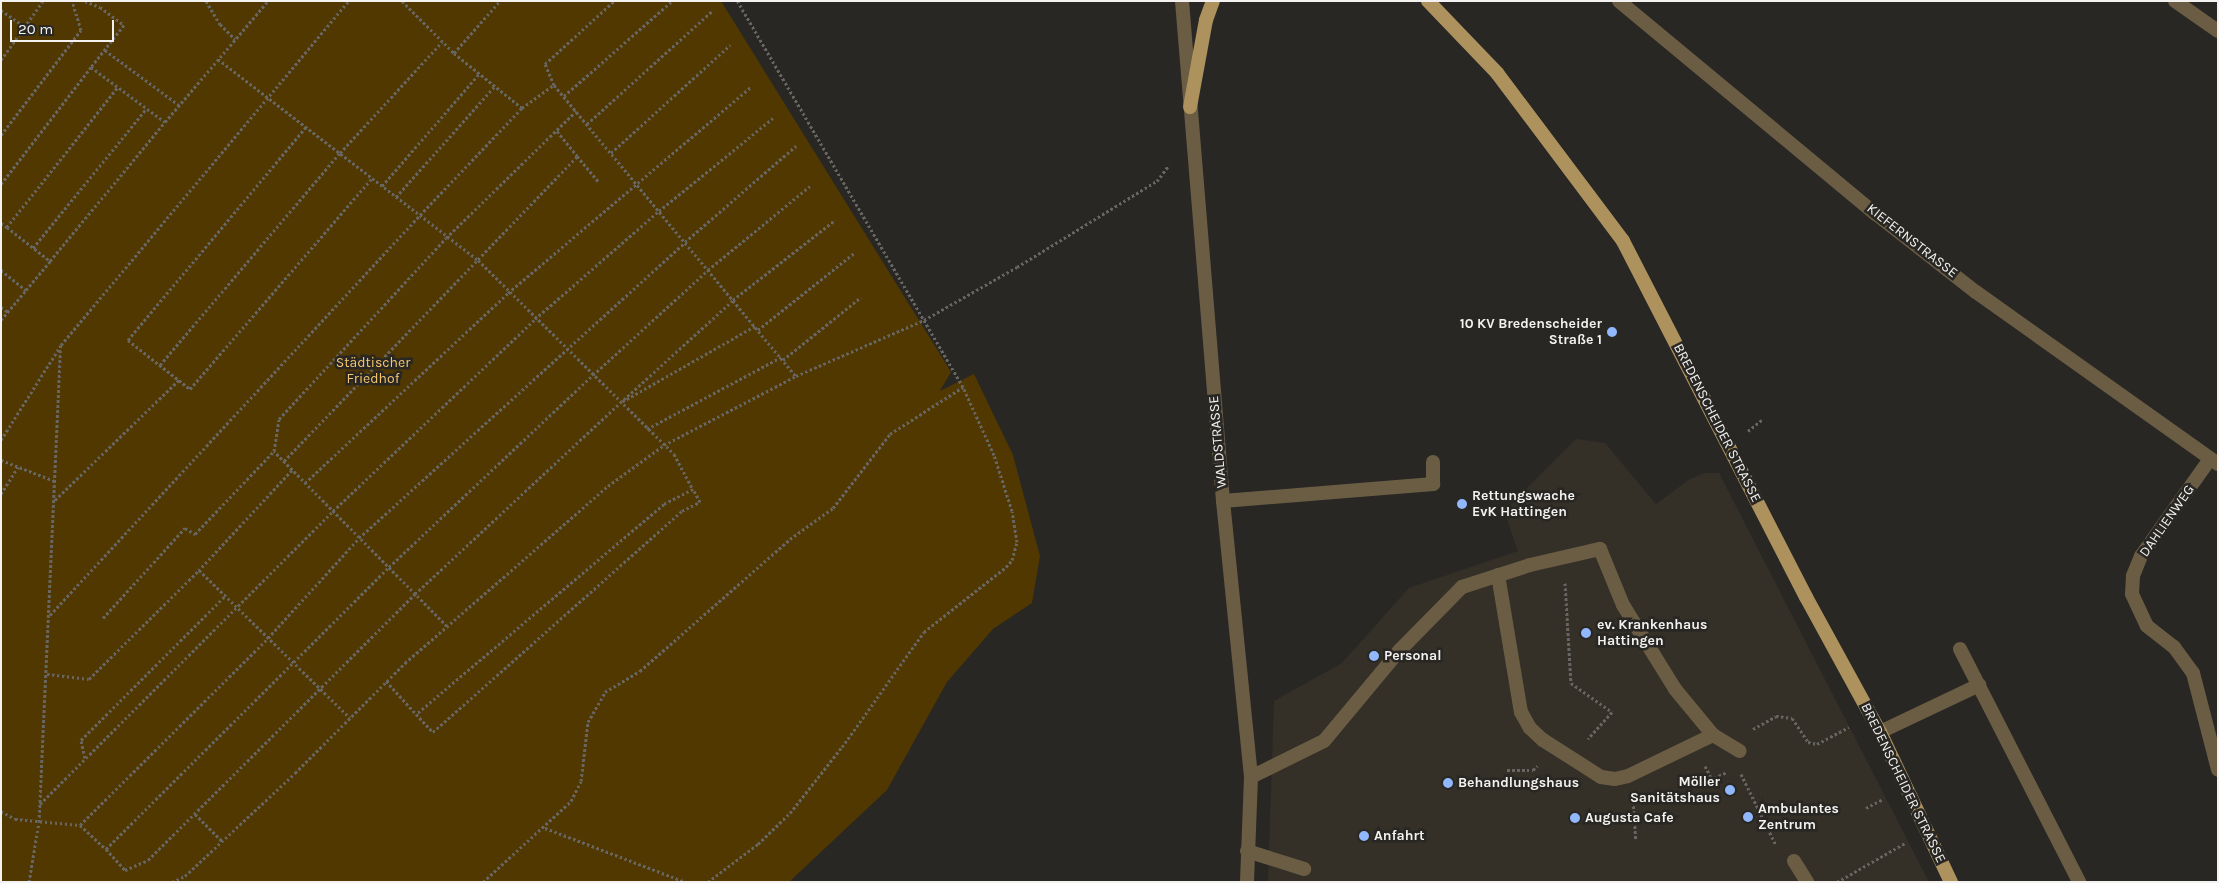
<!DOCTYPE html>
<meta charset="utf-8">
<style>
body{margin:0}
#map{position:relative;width:2219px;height:883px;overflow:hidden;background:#282724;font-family:Karla,sans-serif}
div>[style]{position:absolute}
.built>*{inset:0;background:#343027}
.green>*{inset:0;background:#503800}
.path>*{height:3px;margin-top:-1.5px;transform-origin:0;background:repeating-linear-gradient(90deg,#676663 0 2.5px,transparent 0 5px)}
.service>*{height:14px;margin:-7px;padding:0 7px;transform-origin:7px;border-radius:7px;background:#6b5d44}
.minor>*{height:14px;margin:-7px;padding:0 7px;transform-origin:7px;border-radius:7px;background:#6b5d44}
.primary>*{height:14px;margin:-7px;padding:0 7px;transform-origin:7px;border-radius:7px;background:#ae925e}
.dots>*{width:14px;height:14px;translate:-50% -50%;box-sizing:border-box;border:2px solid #282724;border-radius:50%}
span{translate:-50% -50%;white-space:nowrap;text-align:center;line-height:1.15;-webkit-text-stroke:5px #282724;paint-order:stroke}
.street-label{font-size:14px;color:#f3f2f0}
.poi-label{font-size:14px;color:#f3f2f0;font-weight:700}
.right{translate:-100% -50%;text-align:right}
.left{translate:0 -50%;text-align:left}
.park-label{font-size:14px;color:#f5c66c}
.frame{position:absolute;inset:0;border:2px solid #f3f2f0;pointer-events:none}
.scale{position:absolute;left:10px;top:20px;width:104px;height:22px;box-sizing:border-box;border:2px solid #f3f2f0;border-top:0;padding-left:6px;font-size:15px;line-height:18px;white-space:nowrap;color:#f3f2f0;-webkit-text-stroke:4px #282724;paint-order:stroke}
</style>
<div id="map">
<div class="built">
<i style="clip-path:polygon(1576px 439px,1605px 443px,1656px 504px,1690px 479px,1705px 473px,1719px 473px,1929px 882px,1268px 882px,1274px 701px,1342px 663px,1409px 588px,1518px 551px,1504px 511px)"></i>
</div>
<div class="green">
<i style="clip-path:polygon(1px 1px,721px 1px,951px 372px,940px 391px,974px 374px,1013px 455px,1040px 556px,1032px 603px,993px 629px,947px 682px,887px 790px,789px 882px,1px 882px)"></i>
</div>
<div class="path">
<i style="left:85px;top:1px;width:16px;rotate:22deg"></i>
<i style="left:100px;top:7px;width:30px;rotate:37deg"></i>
<i style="left:124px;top:25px;width:53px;rotate:128.2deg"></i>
<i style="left:91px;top:67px;width:92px;rotate:36.6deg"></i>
<i style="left:165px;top:122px;width:159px;rotate:-49.6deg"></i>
<i style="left:206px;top:1px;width:27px;rotate:59deg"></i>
<i style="left:220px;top:24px;width:21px;rotate:45deg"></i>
<i style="left:402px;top:1px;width:74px;rotate:45deg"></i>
<i style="left:454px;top:53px;width:87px;rotate:39deg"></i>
<i style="left:522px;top:108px;width:39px;rotate:-36deg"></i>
<i style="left:554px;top:85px;width:378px;rotate:50.3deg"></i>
<i style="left:1px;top:10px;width:29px;rotate:35deg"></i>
<i style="left:105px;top:50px;width:92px;rotate:36.6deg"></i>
<i style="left:454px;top:53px;width:69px;rotate:-48.5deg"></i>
<i style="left:218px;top:59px;width:329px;rotate:37.7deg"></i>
<i style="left:478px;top:260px;width:276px;rotate:44.7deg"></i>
<i style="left:674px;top:454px;width:40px;rotate:62deg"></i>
<i style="left:1px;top:60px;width:72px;rotate:-54.6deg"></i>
<i style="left:554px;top:85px;width:23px;rotate:-113deg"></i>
<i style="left:545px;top:64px;width:93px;rotate:-42.4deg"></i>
<i style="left:117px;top:88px;width:177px;rotate:128.4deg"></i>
<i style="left:7px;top:227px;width:55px;rotate:38.3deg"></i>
<i style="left:50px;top:261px;width:180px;rotate:-50.4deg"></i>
<i style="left:564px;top:96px;width:144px;rotate:-41.3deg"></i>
<i style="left:587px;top:124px;width:170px;rotate:-42.1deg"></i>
<i style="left:306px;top:127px;width:278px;rotate:129.9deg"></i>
<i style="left:128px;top:340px;width:79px;rotate:38.3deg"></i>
<i style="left:190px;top:389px;width:279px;rotate:-49.2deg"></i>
<i style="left:557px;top:131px;width:32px;rotate:51deg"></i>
<i style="left:1px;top:135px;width:132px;rotate:-52.7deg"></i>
<i style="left:81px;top:30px;width:30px;rotate:-107deg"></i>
<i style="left:611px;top:153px;width:161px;rotate:-42.2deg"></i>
<i style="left:1px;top:184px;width:148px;rotate:-52.4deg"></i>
<i style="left:382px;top:186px;width:148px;rotate:-49.1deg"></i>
<i style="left:396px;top:197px;width:149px;rotate:-48.3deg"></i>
<i style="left:1px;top:223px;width:7px;rotate:34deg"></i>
<i style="left:33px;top:248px;width:179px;rotate:-50.9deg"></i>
<i style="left:1px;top:270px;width:32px;rotate:39deg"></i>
<i style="left:26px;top:290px;width:38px;rotate:-50deg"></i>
<i style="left:1px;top:307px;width:9px;rotate:36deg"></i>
<i style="left:1px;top:320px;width:39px;rotate:-50deg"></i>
<i style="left:755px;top:326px;width:155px;rotate:150.3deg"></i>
<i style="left:620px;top:403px;width:153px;rotate:-42.3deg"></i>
<i style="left:733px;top:300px;width:130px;rotate:-38.1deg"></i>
<i style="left:758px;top:330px;width:123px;rotate:-38.7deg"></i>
<i style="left:783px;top:360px;width:100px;rotate:-38.9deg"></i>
<i style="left:160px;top:365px;width:278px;rotate:-49.7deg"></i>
<i style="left:340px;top:153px;width:151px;rotate:-47.4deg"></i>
<i style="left:647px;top:429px;width:152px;rotate:-28.2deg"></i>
<i style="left:1748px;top:431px;width:19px;rotate:-39deg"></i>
<i style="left:1px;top:440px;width:112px;rotate:-57.7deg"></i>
<i style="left:61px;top:345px;width:449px;rotate:-50.1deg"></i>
<i style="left:1px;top:460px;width:58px;rotate:21.3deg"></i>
<i style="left:284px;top:461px;width:423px;rotate:-46.1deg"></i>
<i style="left:577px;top:156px;width:33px;rotate:50deg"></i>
<i style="left:292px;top:470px;width:137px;rotate:132.9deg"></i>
<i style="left:199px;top:570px;width:211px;rotate:44.4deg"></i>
<i style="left:305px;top:483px;width:278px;rotate:-43.1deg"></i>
<i style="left:508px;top:293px;width:319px;rotate:-40.3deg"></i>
<i style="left:1px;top:494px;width:32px;rotate:-58deg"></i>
<i style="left:55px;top:500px;width:173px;rotate:-44.1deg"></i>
<i style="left:1565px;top:583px;width:100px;rotate:86.6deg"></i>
<i style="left:1571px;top:683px;width:50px;rotate:35.3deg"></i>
<i style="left:1612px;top:712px;width:36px;rotate:132deg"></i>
<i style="left:50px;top:615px;width:545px;rotate:-47.23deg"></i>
<i style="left:420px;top:215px;width:148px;rotate:-46.4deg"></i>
<i style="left:103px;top:618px;width:122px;rotate:-47.7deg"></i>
<i style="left:185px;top:528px;width:12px;rotate:31deg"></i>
<i style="left:195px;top:534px;width:115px;rotate:-46.4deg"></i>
<i style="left:447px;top:626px;width:246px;rotate:-134.7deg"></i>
<i style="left:274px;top:451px;width:32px;rotate:-81deg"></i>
<i style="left:279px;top:419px;width:246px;rotate:-47.3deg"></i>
<i style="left:446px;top:238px;width:182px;rotate:-44.3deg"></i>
<i style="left:47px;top:674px;width:42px;rotate:6.8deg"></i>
<i style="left:89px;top:679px;width:155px;rotate:-44.7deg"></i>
<i style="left:386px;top:681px;width:45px;rotate:47.7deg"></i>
<i style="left:416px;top:714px;width:25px;rotate:47deg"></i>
<i style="left:433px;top:732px;width:333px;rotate:-41.6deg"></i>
<i style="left:682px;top:511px;width:20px;rotate:-27deg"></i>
<i style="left:700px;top:502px;width:15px;rotate:-118deg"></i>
<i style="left:693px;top:489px;width:33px;rotate:153deg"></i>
<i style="left:664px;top:504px;width:325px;rotate:139.7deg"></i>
<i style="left:1753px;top:729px;width:26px;rotate:-29deg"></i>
<i style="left:1776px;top:716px;width:16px;rotate:7deg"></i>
<i style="left:1792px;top:718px;width:29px;rotate:56deg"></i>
<i style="left:1808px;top:742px;width:9px;rotate:13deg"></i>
<i style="left:1817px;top:744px;width:36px;rotate:-28deg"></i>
<i style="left:85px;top:758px;width:18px;rotate:-103deg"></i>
<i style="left:81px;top:740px;width:204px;rotate:-45deg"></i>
<i style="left:1705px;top:766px;width:15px;rotate:62deg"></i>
<i style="left:1507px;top:770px;width:26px"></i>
<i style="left:1533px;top:770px;width:6px;rotate:-45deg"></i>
<i style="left:1741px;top:774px;width:79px;rotate:63.8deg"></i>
<i style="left:1705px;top:782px;width:24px;rotate:-24deg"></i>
<i style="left:1552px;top:786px;width:10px;rotate:-53deg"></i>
<i style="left:1633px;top:801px;width:39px;rotate:86deg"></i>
<i style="left:40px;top:804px;width:414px;rotate:-45deg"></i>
<i style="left:333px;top:511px;width:279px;rotate:-43.5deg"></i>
<i style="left:535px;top:319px;width:164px;rotate:-41.1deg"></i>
<i style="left:659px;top:211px;width:147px;rotate:-39.2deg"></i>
<i style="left:1866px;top:808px;width:19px;rotate:-28deg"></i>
<i style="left:1px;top:811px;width:16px;rotate:30deg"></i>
<i style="left:15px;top:819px;width:65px;rotate:5.3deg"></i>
<i style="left:80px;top:825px;width:35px;rotate:43deg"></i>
<i style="left:106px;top:849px;width:400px;rotate:-44.9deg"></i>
<i style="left:389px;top:567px;width:280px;rotate:-43.3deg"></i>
<i style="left:593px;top:375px;width:156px;rotate:-42.4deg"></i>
<i style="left:708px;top:270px;width:132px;rotate:-39.5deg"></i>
<i style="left:195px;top:814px;width:38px;rotate:45deg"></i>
<i style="left:80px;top:825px;width:265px;rotate:-44.8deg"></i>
<i style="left:268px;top:638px;width:135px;rotate:-47.7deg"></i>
<i style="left:359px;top:538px;width:440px;rotate:-42.2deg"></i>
<i style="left:685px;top:242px;width:147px;rotate:-40.9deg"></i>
<i style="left:545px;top:828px;width:151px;rotate:21deg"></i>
<i style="left:106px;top:849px;width:28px;rotate:48deg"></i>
<i style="left:125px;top:870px;width:25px;rotate:-23deg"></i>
<i style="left:148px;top:860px;width:377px;rotate:-44.9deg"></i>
<i style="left:415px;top:594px;width:280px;rotate:-43deg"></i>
<i style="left:29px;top:882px;width:61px;rotate:-80.5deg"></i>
<i style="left:39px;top:822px;width:477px;rotate:-87.4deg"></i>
<i style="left:172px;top:882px;width:14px;rotate:-25deg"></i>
<i style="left:185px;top:876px;width:151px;rotate:-43.1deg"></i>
<i style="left:295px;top:773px;width:156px;rotate:-45deg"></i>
<i style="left:405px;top:663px;width:269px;rotate:-41.1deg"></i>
<i style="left:608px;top:486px;width:69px;rotate:-36.2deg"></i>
<i style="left:664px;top:445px;width:149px;rotate:-27.6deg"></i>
<i style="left:796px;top:376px;width:140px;rotate:-23.6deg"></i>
<i style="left:924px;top:320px;width:107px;rotate:-29.7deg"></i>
<i style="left:1017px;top:267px;width:164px;rotate:-31.6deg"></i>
<i style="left:1157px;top:181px;width:20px;rotate:-53deg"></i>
<i style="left:483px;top:882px;width:120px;rotate:-42.6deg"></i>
<i style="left:571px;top:801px;width:22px;rotate:-63deg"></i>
<i style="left:581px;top:781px;width:59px;rotate:-83.2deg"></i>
<i style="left:588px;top:722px;width:34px;rotate:-60deg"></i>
<i style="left:605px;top:692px;width:41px;rotate:-31deg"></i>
<i style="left:640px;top:671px;width:200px;rotate:-41.3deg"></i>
<i style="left:790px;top:539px;width:53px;rotate:-35.8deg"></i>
<i style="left:833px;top:508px;width:93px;rotate:-52.4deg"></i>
<i style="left:890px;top:434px;width:87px;rotate:-32.8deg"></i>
<i style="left:708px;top:882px;width:63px;rotate:-37.2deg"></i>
<i style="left:758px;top:844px;width:45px;rotate:-44.1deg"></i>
<i style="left:790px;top:813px;width:84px;rotate:-51.8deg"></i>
<i style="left:842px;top:747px;width:141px;rotate:-54.5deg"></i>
<i style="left:924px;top:632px;width:105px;rotate:-38.4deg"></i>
<i style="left:1006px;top:567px;width:9px;rotate:-49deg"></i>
<i style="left:1012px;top:560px;width:19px;rotate:-74deg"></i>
<i style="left:1017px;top:542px;width:31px;rotate:-99deg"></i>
<i style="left:1012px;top:511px;width:59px;rotate:-107.8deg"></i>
<i style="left:994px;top:455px;width:75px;rotate:-114.5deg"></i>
<i style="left:963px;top:387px;width:447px;rotate:-120.3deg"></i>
<i style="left:1837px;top:882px;width:78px;rotate:-29.8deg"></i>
</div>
<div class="service">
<i style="left:2175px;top:1px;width:52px;rotate:34.9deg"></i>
<i style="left:1223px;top:501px;width:211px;rotate:-4.6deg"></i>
<i style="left:1433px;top:484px;width:22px;rotate:-90deg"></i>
<i style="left:1498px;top:575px;width:139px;rotate:80.5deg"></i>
<i style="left:1521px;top:712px;width:18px;rotate:61deg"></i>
<i style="left:1530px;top:728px;width:18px;rotate:43deg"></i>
<i style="left:1543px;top:740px;width:69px;rotate:32.5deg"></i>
<i style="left:1601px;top:777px;width:14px;rotate:8deg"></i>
<i style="left:1615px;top:779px;width:13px;rotate:-13deg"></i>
<i style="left:1628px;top:776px;width:94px;rotate:-25.8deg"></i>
<i style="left:1960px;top:649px;width:262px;rotate:62.9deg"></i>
<i style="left:1880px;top:732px;width:110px;rotate:-25.4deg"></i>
<i style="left:1251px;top:777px;width:81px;rotate:-26.3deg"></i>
<i style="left:1324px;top:741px;width:117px;rotate:-50.2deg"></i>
<i style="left:1399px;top:651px;width:90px;rotate:-45.5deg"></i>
<i style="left:1462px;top:587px;width:71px;rotate:-17.9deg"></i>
<i style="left:1530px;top:565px;width:72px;rotate:-12.9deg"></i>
<i style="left:1600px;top:549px;width:61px;rotate:67.7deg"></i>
<i style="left:1623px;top:605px;width:99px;rotate:58.2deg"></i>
<i style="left:1675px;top:689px;width:60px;rotate:50.4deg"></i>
<i style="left:1713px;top:735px;width:31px;rotate:31deg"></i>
<i style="left:1247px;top:851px;width:60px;rotate:17.5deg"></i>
<i style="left:1794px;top:861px;width:25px;rotate:58deg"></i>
</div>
<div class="minor">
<i style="left:1182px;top:1px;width:502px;rotate:85.31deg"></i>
<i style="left:1223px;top:501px;width:277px;rotate:84.2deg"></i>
<i style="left:1251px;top:777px;width:105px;rotate:92.2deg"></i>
<i style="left:1619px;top:1px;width:334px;rotate:39.7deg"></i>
<i style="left:1876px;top:214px;width:127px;rotate:38deg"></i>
<i style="left:1976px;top:292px;width:297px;rotate:35.4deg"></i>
<i style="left:2210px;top:459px;width:119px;rotate:125.4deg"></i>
<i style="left:2141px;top:556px;width:22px;rotate:112deg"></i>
<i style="left:2133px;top:576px;width:18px;rotate:93deg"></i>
<i style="left:2132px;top:594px;width:35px;rotate:65deg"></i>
<i style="left:2147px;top:626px;width:34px;rotate:38deg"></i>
<i style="left:2174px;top:647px;width:32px;rotate:54deg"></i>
<i style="left:2193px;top:673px;width:100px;rotate:75.5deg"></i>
</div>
<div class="primary">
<i style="left:1428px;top:1px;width:100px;rotate:46.2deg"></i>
<i style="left:1497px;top:73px;width:210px;rotate:53.1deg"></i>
<i style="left:1623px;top:241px;width:400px;rotate:62.8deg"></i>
<i style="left:1806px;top:597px;width:154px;rotate:61.3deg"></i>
<i style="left:1880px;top:732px;width:166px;rotate:64.7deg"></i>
<i style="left:1190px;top:107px;width:88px;rotate:-79.6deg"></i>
<i style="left:1206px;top:20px;width:20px;rotate:-70deg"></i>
</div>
<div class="dots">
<i style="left:1612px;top:332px;background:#91b8fd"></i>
<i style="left:1462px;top:504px;background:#91b8fd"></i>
<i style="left:1586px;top:633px;background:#91b8fd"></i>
<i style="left:1374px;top:656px;background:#91b8fd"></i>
<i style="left:1448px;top:783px;background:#91b8fd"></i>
<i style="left:1730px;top:790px;background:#91b8fd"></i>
<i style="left:1748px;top:817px;background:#91b8fd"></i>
<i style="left:1575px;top:818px;background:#91b8fd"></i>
<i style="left:1364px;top:836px;background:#91b8fd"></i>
</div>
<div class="street-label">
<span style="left:1912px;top:241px;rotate:38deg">KIEFERNSTRASSE</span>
<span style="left:1717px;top:423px;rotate:63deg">BREDENSCHEIDER STRASSE</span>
<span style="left:1218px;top:442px;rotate:-95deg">WALDSTRASSE</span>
<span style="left:2167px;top:521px;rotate:-55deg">DAHLIENWEG</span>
<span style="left:1903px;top:783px;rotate:64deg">BREDENSCHEIDER STRASSE</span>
</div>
<div class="poi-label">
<span class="right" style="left:1602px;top:332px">10 KV Bredenscheider<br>Straße 1</span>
<span class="left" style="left:1472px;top:504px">Rettungswache<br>EvK Hattingen</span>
<span class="left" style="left:1597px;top:633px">ev. Krankenhaus<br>Hattingen</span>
<span class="left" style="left:1384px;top:656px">Personal</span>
<span class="right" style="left:1720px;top:790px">Möller<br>Sanitätshaus</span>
<span class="left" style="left:1458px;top:783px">Behandlungshaus</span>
<span class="left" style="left:1758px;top:817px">Ambulantes<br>Zentrum</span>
<span class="left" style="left:1585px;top:818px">Augusta Cafe</span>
<span class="left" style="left:1374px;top:836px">Anfahrt</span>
</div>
<div class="park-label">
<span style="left:373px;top:371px">Städtischer<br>Friedhof</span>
</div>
<div class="frame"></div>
<div class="scale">20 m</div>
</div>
